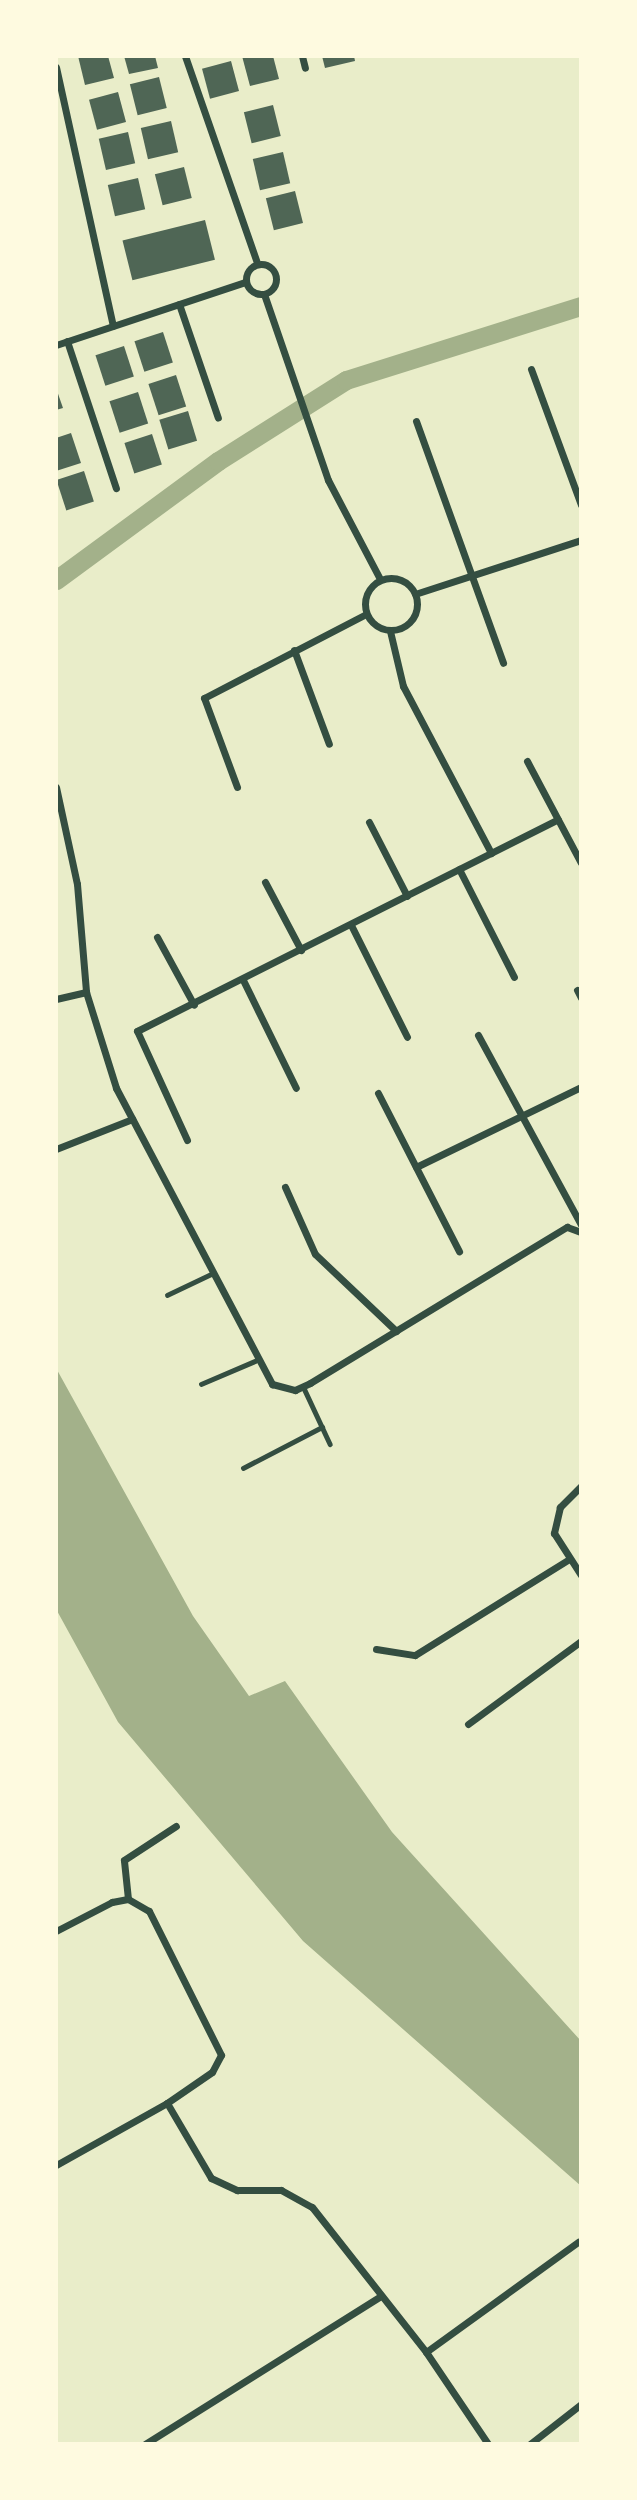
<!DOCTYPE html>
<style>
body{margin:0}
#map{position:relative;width:637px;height:2500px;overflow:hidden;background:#e9edc9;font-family:Arial,sans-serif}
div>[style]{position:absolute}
.water>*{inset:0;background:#a3b18a}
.canal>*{height:19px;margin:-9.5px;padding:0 9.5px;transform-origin:9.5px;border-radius:9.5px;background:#a3b18a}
.building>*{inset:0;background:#4f6655;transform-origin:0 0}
.service>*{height:4.5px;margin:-2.25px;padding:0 2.25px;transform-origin:2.25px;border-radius:2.25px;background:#344e41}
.minor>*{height:7px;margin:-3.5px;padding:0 3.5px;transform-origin:3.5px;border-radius:3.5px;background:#344e41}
.minor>.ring{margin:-3.5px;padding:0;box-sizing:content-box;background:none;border:7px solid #344e41;border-radius:50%}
span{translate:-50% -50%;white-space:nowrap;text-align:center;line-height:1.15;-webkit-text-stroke:5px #fefae0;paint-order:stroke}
.frame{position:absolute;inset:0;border:58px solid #fefae0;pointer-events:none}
</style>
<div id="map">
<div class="water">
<i style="clip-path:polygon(56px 1368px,193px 1616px,249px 1696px,285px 1681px,392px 1832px,581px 2041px,581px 2186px,303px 1941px,118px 1722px,56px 1609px)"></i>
</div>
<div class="canal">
<i style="left:56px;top:580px;width:201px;rotate:-36.3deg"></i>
<i style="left:218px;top:461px;width:151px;rotate:-32.3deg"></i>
<i style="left:346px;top:380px;width:246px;rotate:-17.5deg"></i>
</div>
<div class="building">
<i style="clip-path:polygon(78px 56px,108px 56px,114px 78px,85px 85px)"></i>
<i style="clip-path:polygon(124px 56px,155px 56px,158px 68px,129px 74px)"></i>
<i style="clip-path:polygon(242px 56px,273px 56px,279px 79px,250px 86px)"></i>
<i style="clip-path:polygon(322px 56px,354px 56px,355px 61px,325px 68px)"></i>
<i style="left:231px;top:61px;width:31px;height:30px;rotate:75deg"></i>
<i style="left:159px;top:77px;width:32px;height:30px;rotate:76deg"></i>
<i style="left:118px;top:92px;width:31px;height:30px;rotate:75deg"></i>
<i style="left:273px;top:105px;width:32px;height:30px;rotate:76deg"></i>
<i style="left:171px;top:121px;width:32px;height:31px;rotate:77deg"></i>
<i style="left:128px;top:132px;width:32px;height:30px;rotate:77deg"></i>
<i style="left:283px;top:152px;width:32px;height:31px;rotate:77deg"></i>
<i style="left:184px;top:167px;width:32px;height:30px;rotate:76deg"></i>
<i style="left:138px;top:178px;width:32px;height:31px;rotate:77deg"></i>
<i style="left:295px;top:191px;width:33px;height:30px;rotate:76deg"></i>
<i style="left:205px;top:220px;width:41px;height:85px;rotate:76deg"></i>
<i style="left:163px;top:332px;width:32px;height:30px;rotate:72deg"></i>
<i style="left:124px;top:346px;width:32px;height:30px;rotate:72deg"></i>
<i style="left:176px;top:375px;width:33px;height:29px;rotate:72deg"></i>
<i style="clip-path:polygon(56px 388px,63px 408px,56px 410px)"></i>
<i style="left:138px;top:392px;width:33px;height:30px;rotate:72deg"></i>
<i style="left:188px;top:411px;width:31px;height:30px;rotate:73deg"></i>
<i style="clip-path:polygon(71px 433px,81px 463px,56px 471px,56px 438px)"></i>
<i style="left:152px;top:434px;width:32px;height:29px;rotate:72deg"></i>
<i style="left:84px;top:471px;width:32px;height:29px;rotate:72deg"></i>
</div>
<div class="service">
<i style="left:167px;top:1295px;width:49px;rotate:-25.5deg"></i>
<i style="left:201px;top:1384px;width:59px;rotate:-23.1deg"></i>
<i style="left:303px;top:1386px;width:64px;rotate:65deg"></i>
<i style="left:243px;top:1468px;width:89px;rotate:-27.4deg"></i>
</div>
<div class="minor">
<i style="left:185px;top:56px;width:219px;rotate:70.8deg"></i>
<i style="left:302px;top:56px;width:12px;rotate:76deg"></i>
<i style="left:56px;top:67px;width:265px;rotate:77.6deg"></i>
<i class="ring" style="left:246px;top:264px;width:23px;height:23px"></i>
<i style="left:264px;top:294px;width:197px;rotate:71deg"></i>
<i style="left:328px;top:480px;width:112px;rotate:62.3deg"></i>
<i style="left:179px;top:304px;width:120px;rotate:71.1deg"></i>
<i style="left:67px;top:341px;width:155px;rotate:71.6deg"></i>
<i style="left:56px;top:345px;width:199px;rotate:-18.4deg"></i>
<i style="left:531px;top:369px;width:145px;rotate:69.8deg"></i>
<i style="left:416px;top:421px;width:257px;rotate:70.2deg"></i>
<i class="ring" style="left:365px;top:578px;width:45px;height:45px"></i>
<i style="left:415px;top:594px;width:175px;rotate:-18deg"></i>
<i style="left:390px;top:631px;width:57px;rotate:76.7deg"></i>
<i style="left:403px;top:686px;width:189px;rotate:62.2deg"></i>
<i style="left:294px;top:650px;width:100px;rotate:69.6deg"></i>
<i style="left:527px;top:761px;width:115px;rotate:62.1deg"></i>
<i style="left:56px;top:787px;width:99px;rotate:77.8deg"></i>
<i style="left:77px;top:884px;width:108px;rotate:85.2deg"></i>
<i style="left:86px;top:992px;width:101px;rotate:72.6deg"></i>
<i style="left:116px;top:1088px;width:335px;rotate:62.2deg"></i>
<i style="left:272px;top:1384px;width:24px;rotate:15deg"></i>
<i style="left:295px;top:1390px;width:17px;rotate:-25deg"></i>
<i style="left:310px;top:1383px;width:301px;rotate:-31.3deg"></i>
<i style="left:567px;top:1227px;width:15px;rotate:20deg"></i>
<i style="left:237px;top:787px;width:95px;rotate:-110.3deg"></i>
<i style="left:204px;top:698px;width:182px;rotate:-27.4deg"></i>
<i style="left:369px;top:822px;width:83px;rotate:62.8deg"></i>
<i style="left:459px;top:869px;width:121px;rotate:63deg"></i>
<i style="left:265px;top:882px;width:77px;rotate:62.1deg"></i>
<i style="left:351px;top:925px;width:125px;rotate:63.4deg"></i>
<i style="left:157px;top:937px;width:77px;rotate:61.4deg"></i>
<i style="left:243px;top:980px;width:120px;rotate:63.9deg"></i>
<i style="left:577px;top:990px;width:9px;rotate:63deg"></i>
<i style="left:56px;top:999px;width:31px;rotate:-13deg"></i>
<i style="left:478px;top:1035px;width:216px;rotate:61.5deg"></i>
<i style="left:378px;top:1093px;width:178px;rotate:62.9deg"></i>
<i style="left:187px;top:1140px;width:120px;rotate:-114.6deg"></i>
<i style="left:137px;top:1031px;width:471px;rotate:-26.7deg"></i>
<i style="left:56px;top:1149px;width:82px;rotate:-21.5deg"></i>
<i style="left:416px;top:1167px;width:183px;rotate:-25.9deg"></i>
<i style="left:285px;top:1187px;width:73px;rotate:65.9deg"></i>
<i style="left:315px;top:1254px;width:112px;rotate:43.5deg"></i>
<i style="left:581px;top:1486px;width:30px;rotate:135deg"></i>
<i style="left:560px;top:1507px;width:27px;rotate:103deg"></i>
<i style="left:554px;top:1533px;width:50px;rotate:57.3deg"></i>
<i style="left:376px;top:1649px;width:39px;rotate:9deg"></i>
<i style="left:415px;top:1655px;width:181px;rotate:-31.9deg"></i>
<i style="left:468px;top:1724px;width:140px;rotate:-36.3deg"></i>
<i style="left:128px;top:1899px;width:39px;rotate:-96deg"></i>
<i style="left:124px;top:1860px;width:62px;rotate:-33.2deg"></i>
<i style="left:56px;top:1931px;width:63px;rotate:-27.4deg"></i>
<i style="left:112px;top:1902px;width:16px;rotate:-11deg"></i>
<i style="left:128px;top:1899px;width:24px;rotate:30deg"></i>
<i style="left:149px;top:1911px;width:161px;rotate:63.4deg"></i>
<i style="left:221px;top:2055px;width:19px;rotate:118deg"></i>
<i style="left:212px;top:2072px;width:55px;rotate:145.4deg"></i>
<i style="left:167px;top:2103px;width:127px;rotate:150.8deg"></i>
<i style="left:167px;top:2103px;width:87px;rotate:59.6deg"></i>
<i style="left:211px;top:2178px;width:29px;rotate:25deg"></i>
<i style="left:237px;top:2190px;width:44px"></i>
<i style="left:281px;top:2190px;width:35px;rotate:29deg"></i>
<i style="left:312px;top:2207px;width:184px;rotate:51.8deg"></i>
<i style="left:426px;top:2352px;width:111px;rotate:56deg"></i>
<i style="left:426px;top:2352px;width:188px;rotate:-35.9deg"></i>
<i style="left:145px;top:2444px;width:276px;rotate:-32.1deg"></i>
<i style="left:530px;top:2444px;width:65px;rotate:-38.1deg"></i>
</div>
<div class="frame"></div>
</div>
